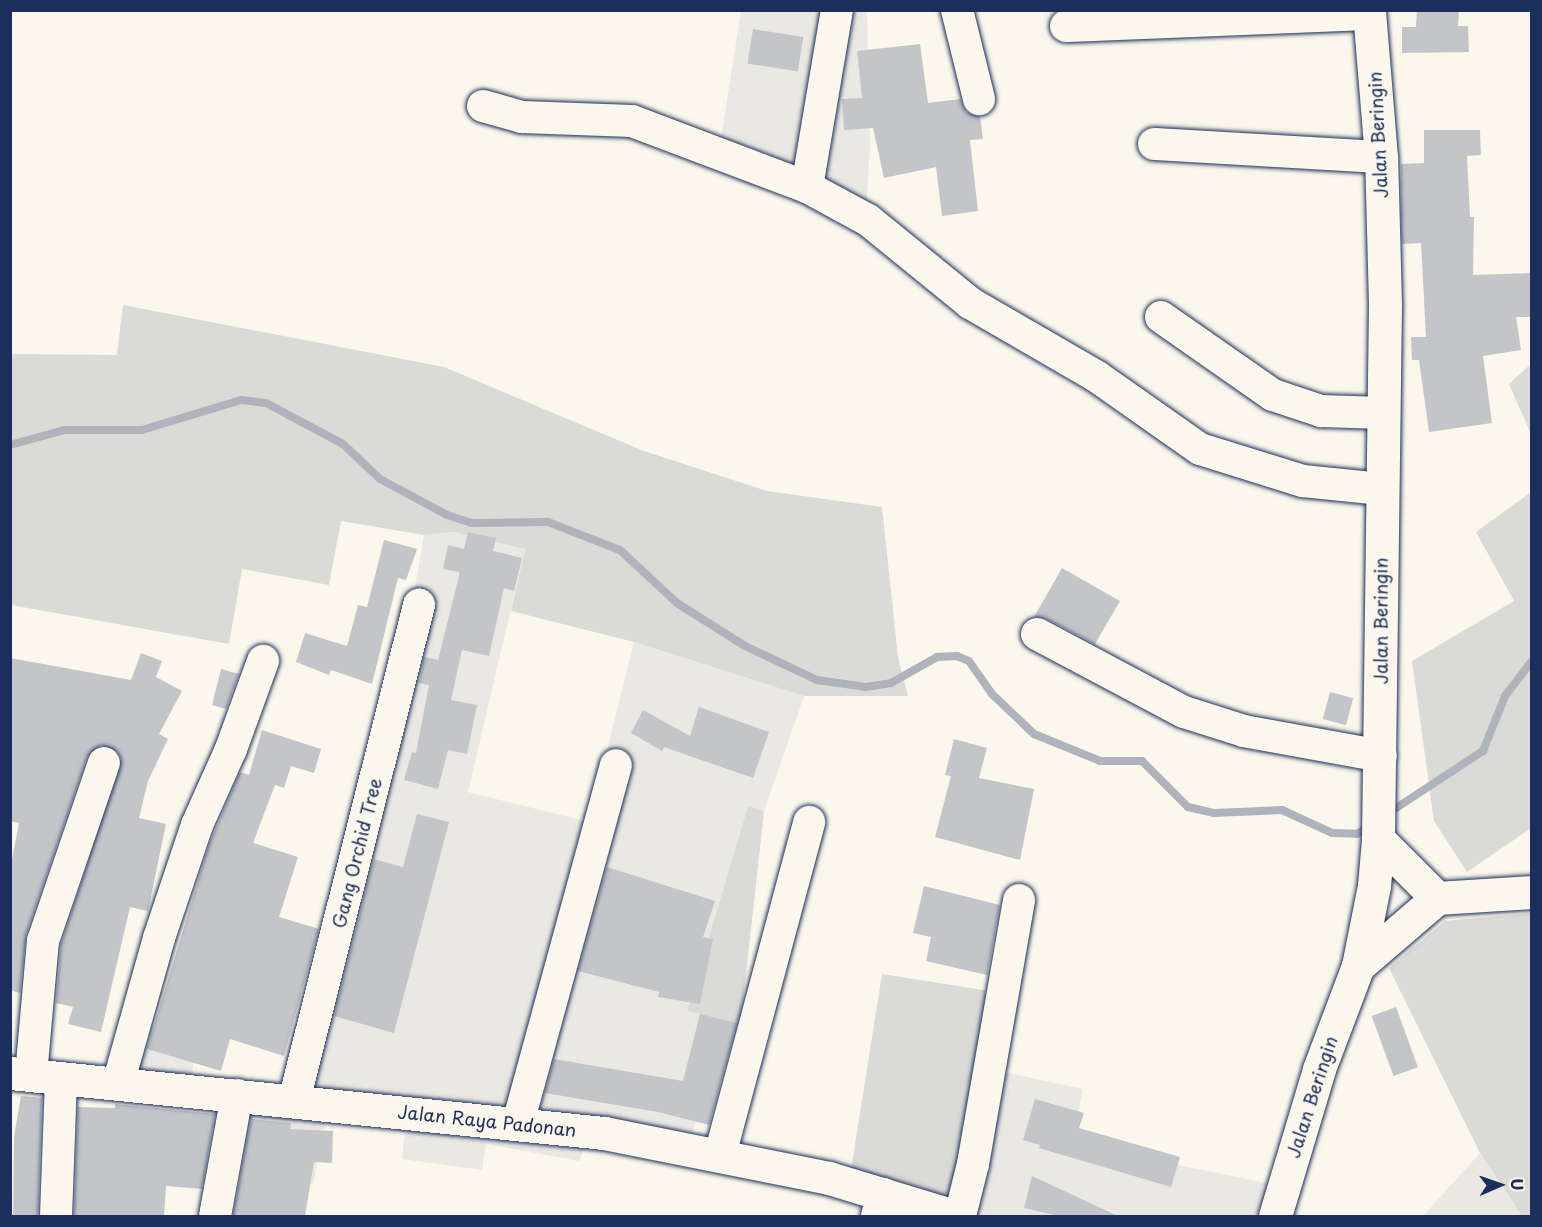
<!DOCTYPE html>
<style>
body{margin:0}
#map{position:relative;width:1542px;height:1227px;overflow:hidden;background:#fbf7ec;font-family:"Playpen Sans",sans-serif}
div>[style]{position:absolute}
.built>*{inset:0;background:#eae8e2;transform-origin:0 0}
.green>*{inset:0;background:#dadad7;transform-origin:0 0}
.stream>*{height:8px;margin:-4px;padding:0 4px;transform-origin:4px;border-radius:4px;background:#afb3bb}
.building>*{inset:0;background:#c3c5c9;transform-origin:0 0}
.roads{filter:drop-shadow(0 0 2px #1b2f5e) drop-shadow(0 0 2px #1b2f5e)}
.minor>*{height:32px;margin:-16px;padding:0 16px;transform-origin:16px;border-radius:16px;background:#fbf7ec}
.tertiary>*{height:33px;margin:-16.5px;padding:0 16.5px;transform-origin:16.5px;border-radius:16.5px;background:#fbf7ec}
.secondary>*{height:33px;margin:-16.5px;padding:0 16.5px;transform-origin:16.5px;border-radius:16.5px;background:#fbf7ec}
span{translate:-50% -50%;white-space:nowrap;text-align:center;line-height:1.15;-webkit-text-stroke:6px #fbf7ec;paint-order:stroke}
.street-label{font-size:18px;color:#1b2f5e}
.frame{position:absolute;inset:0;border:12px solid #1b2f5e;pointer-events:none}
.north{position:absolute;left:1470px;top:1155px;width:60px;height:60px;-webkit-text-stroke:4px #fbf7ec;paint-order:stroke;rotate:88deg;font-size:16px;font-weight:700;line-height:24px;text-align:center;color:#1b2f5e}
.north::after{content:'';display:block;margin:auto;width:21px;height:27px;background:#1b2f5e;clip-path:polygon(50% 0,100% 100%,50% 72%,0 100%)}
</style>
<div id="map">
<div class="built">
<i style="clip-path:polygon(741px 11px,867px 11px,870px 148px,865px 230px,720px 145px)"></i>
<i style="clip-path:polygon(453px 532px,525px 549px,468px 792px,589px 822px,634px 642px,804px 696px,764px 811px,748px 806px,687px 1009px,740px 1028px,679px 1159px,585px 1141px,580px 1161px,486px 1144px,482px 1170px,402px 1159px,405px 1133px,327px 1110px,313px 1185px,211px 1165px,219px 1086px,294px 1105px,369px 857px,424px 535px)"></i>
<i style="left:116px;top:1026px;width:78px;height:50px;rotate:2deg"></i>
<i style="clip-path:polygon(979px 1067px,1083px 1089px,1072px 1143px,1276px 1185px,1299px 1216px,960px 1216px)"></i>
<i style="clip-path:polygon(1480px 1153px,1522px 1216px,1423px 1216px)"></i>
</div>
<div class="green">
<i style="clip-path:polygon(123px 305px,444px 367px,644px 451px,767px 491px,882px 507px,898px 657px,908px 696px,804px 696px,634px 642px,511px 611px,525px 549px,453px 532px,424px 535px,341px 521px,329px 585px,242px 569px,229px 644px,11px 605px,10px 354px,117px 355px)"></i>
<i style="clip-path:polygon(1531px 364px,1531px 434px,1509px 384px)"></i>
<i style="clip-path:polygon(1531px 492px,1531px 828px,1467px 872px,1434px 821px,1412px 661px,1514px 601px,1476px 532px)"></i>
<i style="clip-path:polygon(748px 806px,764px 811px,740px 1028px,687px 1010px)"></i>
<i style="clip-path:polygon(1531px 913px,1532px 1216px,1522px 1216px,1480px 1153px,1389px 968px,1445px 921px)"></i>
<i style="left:882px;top:974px;width:114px;height:227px;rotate:9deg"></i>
</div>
<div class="stream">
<i style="left:10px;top:445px;width:56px;rotate:-15.5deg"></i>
<i style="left:64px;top:430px;width:78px"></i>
<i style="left:142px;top:430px;width:103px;rotate:-16.9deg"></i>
<i style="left:241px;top:400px;width:25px;rotate:7deg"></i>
<i style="left:266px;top:403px;width:87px;rotate:28deg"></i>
<i style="left:343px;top:444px;width:51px;rotate:43.4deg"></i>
<i style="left:380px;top:479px;width:76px;rotate:28.2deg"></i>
<i style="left:447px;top:515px;width:25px;rotate:18deg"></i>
<i style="left:471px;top:523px;width:77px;rotate:-0.7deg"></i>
<i style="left:548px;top:522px;width:77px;rotate:21.3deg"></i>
<i style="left:620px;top:550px;width:78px;rotate:42.9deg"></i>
<i style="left:677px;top:603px;width:80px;rotate:32.3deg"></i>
<i style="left:745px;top:646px;width:80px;rotate:25.3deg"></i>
<i style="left:817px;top:680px;width:49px;rotate:8.1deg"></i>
<i style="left:866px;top:687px;width:25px;rotate:-9deg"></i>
<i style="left:891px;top:683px;width:53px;rotate:-29.5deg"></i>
<i style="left:937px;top:657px;width:20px;rotate:-3deg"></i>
<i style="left:957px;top:656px;width:13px;rotate:23deg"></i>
<i style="left:969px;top:661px;width:40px;rotate:55.1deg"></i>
<i style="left:992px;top:694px;width:58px;rotate:43.6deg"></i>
<i style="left:1034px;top:734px;width:71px;rotate:22.2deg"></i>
<i style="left:1100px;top:761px;width:42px"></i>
<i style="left:1142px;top:761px;width:65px;rotate:45deg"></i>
<i style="left:1188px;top:807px;width:27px;rotate:13deg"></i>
<i style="left:1214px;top:813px;width:68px;rotate:-2.5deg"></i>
<i style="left:1282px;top:810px;width:55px;rotate:24.7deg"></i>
<i style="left:1332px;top:833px;width:25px;rotate:2deg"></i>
<i style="left:1357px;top:834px;width:17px;rotate:-33deg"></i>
<i style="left:1387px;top:814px;width:115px;rotate:-33.3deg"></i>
<i style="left:1483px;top:751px;width:59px;rotate:-68.2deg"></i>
<i style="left:1505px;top:696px;width:44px;rotate:-52.4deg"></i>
</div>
<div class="building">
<i style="clip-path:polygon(1417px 10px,1459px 10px,1458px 26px,1468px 26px,1469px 52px,1402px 53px,1402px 27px,1416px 27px)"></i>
<i style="left:753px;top:29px;width:51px;height:35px;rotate:9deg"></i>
<i style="clip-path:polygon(920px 44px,928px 103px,960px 99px,966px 112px,980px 116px,983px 139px,970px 140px,978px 211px,942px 216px,936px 167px,884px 178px,873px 128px,844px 130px,842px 99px,862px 98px,857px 51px)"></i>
<i style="clip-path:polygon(1424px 130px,1480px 130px,1481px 155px,1467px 156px,1470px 217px,1474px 217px,1473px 275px,1532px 273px,1532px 317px,1516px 317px,1521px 350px,1483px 356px,1492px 423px,1429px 432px,1419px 360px,1412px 360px,1411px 337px,1426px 337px,1421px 243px,1402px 244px,1401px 218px,1401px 164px,1424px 163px)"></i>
<i style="clip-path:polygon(468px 532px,496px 538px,493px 551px,522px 558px,514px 591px,504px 588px,489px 656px,462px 650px,451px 700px,477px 705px,467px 754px,448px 750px,438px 789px,404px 780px,412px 752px,416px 753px,429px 685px,419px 683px,424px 657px,438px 660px,459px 576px,459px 572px,443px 569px,448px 545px,464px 549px)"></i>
<i style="clip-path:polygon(384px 540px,417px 549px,406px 580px,398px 578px,372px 684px,331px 670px,329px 675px,296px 662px,305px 633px,347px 646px,358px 605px,367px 607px)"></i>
<i style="clip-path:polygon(1062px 568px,1120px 601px,1095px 644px,1045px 618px,1034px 617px)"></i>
<i style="clip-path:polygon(141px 653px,162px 661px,156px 677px,182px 691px,159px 734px,168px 739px,148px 781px,139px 818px,166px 824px,148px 911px,130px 907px,101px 1032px,68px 1024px,73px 1007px,56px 1003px,61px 945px,121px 759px,117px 751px,101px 745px,87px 757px,26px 935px,20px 993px,10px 990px,10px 870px,19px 823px,10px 821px,10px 658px,131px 680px)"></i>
<i style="clip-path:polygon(221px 669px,239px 674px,226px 709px,212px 705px)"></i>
<i style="left:1330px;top:692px;width:24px;height:28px;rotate:15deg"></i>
<i style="clip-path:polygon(699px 707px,769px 732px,753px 778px,664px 747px,662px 751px,631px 733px,643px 710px,690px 736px)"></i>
<i style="clip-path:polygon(262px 730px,321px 749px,314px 773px,291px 766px,284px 788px,275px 785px,253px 843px,298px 857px,279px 917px,319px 929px,284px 1056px,230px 1039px,221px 1071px,147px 1049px,209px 845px,240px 772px,249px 775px)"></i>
<i style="clip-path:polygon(954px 739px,987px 748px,979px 778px,1034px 789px,1020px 860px,935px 837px,951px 776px,945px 775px)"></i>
<i style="clip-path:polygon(417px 814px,449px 822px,394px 1033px,334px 1016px,374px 859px,403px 867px)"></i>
<i style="clip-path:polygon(607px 867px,715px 901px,703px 937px,713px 939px,700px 1004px,658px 997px,659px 992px,578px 971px)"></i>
<i style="clip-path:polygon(924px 886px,1000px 905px,987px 975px,926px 961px,931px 937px,913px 933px)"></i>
<i style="left:1396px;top:1007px;width:64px;height:26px;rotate:70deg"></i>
<i style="clip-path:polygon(700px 1014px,737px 1023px,709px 1125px,658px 1112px,545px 1093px,554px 1059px,683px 1081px)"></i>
<i style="clip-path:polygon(21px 1096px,42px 1098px,38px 1216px,13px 1216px,14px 1137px)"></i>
<i style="clip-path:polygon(1035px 1099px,1084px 1113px,1079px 1128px,1180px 1157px,1171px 1187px,1039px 1148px,1040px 1145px,1023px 1140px)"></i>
<i style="clip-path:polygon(115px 1104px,215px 1114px,202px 1189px,166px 1186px,164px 1216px,74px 1216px,78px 1107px,115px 1108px)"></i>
<i style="clip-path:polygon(251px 1119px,291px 1123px,290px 1129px,333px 1131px,332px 1163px,314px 1162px,305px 1216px,233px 1216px)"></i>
<i style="clip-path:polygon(1032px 1176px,1118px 1216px,1059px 1216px,1024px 1208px)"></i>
</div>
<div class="roads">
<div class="minor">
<i style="left:957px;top:10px;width:92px;rotate:76.1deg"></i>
<i style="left:1066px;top:26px;width:304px;rotate:-2.3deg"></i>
<i style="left:483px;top:106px;width:41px;rotate:15.8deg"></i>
<i style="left:522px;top:117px;width:110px;rotate:2.1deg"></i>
<i style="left:632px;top:121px;width:187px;rotate:20.7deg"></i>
<i style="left:807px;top:187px;width:69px;rotate:28.4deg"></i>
<i style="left:868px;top:220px;width:132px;rotate:39.1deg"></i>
<i style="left:970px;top:303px;width:146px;rotate:30.1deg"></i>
<i style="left:1096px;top:376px;width:127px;rotate:35.1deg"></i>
<i style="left:1200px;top:449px;width:108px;rotate:17.3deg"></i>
<i style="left:1303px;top:481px;width:79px;rotate:5.8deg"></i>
<i style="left:1154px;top:144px;width:227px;rotate:3.3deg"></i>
<i style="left:807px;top:187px;width:180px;rotate:-80.4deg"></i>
<i style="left:1161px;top:317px;width:136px;rotate:34.9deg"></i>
<i style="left:1273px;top:395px;width:51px;rotate:18.4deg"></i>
<i style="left:1321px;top:411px;width:62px;rotate:1.8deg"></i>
<i style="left:1037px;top:634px;width:166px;rotate:28deg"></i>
<i style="left:1184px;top:712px;width:63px;rotate:17.6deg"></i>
<i style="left:1244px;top:731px;width:139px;rotate:10.3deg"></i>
<i style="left:31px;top:1075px;width:135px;rotate:-84.9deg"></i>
<i style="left:43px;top:941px;width:188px;rotate:-71.1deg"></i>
<i style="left:118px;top:1084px;width:152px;rotate:-74.3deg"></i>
<i style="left:159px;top:938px;width:119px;rotate:-71.4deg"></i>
<i style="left:197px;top:825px;width:83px;rotate:-65.9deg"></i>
<i style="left:231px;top:749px;width:94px;rotate:-70deg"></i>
<i style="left:294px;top:1101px;width:512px;rotate:-75.86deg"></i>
<i style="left:518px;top:1123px;width:371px;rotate:-74.7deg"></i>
<i style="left:720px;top:1155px;width:345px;rotate:-75deg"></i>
<i style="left:56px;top:1216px;width:138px;rotate:-87.9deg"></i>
<i style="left:215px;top:1216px;width:123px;rotate:-79.7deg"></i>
<i style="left:877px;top:1216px;width:23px;rotate:-75deg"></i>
<i style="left:960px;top:1216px;width:54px;rotate:-76deg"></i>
<i style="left:973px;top:1164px;width:268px;rotate:-80.1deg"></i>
</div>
<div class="tertiary">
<i style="left:1378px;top:839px;width:83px;rotate:45deg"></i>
<i style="left:1358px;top:966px;width:104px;rotate:-40.7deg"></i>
<i style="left:1437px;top:898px;width:95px;rotate:-3.6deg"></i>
<i style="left:1275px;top:1216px;width:153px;rotate:-73.3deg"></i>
<i style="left:1319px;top:1069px;width:110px;rotate:-69.3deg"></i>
<i style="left:1358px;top:966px;width:82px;rotate:-78.7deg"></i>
<i style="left:1374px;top:886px;width:47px;rotate:-85.1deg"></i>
<i style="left:1378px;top:839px;width:534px;rotate:-89.25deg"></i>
<i style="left:1385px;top:305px;width:148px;rotate:-91.5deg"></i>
<i style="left:1381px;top:157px;width:147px;rotate:-94.7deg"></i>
</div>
<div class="secondary">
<i style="left:10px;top:1073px;width:597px;rotate:5.77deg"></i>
<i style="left:604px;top:1133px;width:229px;rotate:11.3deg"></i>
<i style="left:829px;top:1178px;width:131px;rotate:16.9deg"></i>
</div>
</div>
<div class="street-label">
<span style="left:1378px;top:135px;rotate:-93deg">Jalan Beringin</span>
<span style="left:1381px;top:621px;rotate:-90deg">Jalan Beringin</span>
<span style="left:357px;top:853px;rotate:-76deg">Gang Orchid Tree</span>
<span style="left:1312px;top:1097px;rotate:-72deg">Jalan Beringin</span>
<span style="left:487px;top:1121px;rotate:6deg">Jalan Raya Padonan</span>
</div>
<div class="frame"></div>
<div class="north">U</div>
</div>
